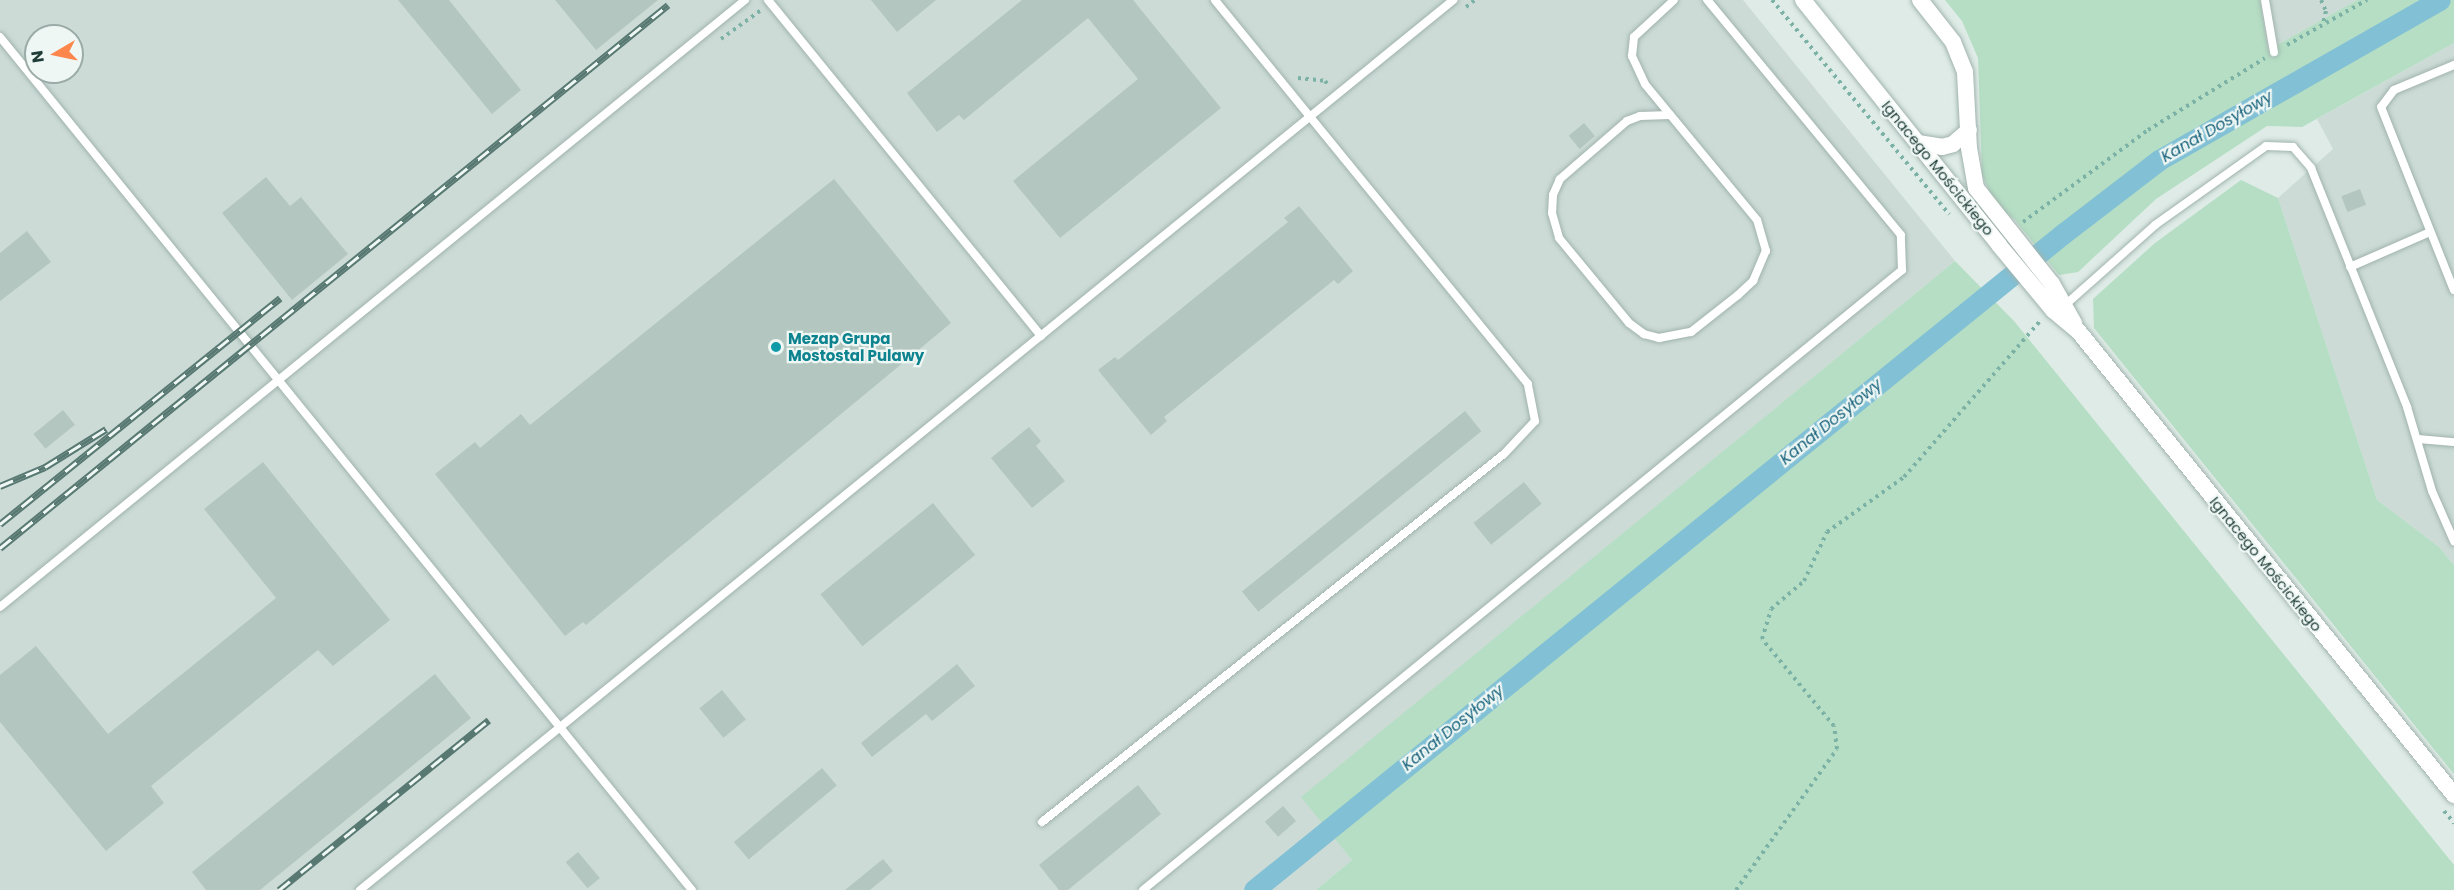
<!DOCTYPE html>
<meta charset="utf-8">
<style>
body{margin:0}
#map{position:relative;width:2454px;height:890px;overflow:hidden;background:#deebe6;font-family:Poppins,sans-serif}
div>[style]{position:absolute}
.built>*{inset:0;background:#ccdbd6}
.green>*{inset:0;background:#b5dec4}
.canal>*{height:21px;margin:-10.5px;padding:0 10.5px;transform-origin:10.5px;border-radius:10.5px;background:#81c0d5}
.building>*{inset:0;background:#b3c6c0;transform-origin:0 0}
.path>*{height:4px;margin-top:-2px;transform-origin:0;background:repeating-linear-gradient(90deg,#7cb1a5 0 3px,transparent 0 7.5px)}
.roads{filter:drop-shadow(0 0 2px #a1b3ae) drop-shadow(0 0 2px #a1b3ae)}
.lane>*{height:8px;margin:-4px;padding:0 4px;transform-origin:4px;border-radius:4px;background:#fff}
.street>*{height:16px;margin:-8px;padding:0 8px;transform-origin:8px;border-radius:8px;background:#fff}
.rail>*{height:7px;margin-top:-3.5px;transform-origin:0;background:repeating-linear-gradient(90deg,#eff7f4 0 14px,#587872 0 28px);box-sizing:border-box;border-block:2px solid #587872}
.dots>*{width:16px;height:16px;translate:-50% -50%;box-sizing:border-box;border:3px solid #eff7f4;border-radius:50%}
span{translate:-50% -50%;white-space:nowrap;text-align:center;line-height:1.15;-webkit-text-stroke:4.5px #eff7f4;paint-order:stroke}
.street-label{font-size:15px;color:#1e3c37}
.culture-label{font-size:15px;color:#0d838f;font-weight:700}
.left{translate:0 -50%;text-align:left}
.water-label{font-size:16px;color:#15617b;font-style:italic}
.north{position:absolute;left:24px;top:24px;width:60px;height:60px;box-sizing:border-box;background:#eff7f4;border:2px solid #9baca8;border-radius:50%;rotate:261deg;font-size:16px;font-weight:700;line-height:24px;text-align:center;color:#1e3c37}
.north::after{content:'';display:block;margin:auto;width:21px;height:27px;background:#fc864b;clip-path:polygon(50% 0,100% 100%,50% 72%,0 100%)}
</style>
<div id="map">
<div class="built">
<i style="clip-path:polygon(evenodd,0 0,1743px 0,1955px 261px,1302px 797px,1352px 860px,1316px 890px,0 890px,0 0,36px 36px,72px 36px,72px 72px,36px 72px,36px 36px)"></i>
<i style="clip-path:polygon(2260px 0,2357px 0,2268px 50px)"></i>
<i style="clip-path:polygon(2454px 43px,2454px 565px,2439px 547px,2377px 500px,2278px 198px,2333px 149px,2317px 119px)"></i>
</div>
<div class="green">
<i style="clip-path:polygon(1945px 0,2260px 0,2268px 50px,2357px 0,2454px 0,2454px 43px,2302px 127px,2267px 126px,2156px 199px,2078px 272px,2059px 275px,2015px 220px,1995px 203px,1982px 175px,1978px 58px,1962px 21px)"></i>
<i style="clip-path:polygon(2241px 180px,2278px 198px,2377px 500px,2439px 547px,2454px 565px,2454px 774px,2094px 328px,2093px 299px,2155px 243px)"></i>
<i style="clip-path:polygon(1955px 261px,2014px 321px,2454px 865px,2454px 890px,1316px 890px,1352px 860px,1301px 797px)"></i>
</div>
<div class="canal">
<i style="left:1254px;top:890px;width:1043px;rotate:-39.05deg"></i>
<i style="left:2064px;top:233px;width:120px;rotate:-37.5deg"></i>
<i style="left:2159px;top:160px;width:323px;rotate:-29.7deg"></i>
</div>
<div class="building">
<i style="clip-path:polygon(398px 0,449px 0,521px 90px,492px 114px)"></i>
<i style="clip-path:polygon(555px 0,658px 0,596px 50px)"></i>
<i style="clip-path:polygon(871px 0,936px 0,897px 32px)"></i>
<i style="clip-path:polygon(1022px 0,1133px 0,1221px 108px,1060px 238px,1013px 181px,1138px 79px,1088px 18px,964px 120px,959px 115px,937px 132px,907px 93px)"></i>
<i style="left:1584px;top:123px;width:17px;height:20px;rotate:50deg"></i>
<i style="clip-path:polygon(266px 177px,290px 206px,301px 197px,348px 254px,292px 300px,222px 213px)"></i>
<i style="clip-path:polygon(834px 179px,951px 323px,586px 625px,583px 622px,565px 636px,435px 474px,475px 442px,480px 448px,521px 414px,530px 425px)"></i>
<i style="left:2360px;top:189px;width:17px;height:20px;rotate:69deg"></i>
<i style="clip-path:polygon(1299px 206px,1353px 271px,1338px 284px,1334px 280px,1164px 417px,1167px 421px,1151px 435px,1098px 370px,1115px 357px,1118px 360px,1288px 222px,1284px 218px)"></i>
<i style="clip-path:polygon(27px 231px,51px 262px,0 301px,0 253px)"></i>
<i style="left:63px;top:410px;width:19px;height:38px;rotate:51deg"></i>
<i style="left:1465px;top:411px;width:26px;height:287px;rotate:51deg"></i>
<i style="clip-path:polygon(1029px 427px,1041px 441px,1036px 446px,1065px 481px,1032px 508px,991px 458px)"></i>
<i style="clip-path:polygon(263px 462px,390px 620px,333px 666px,318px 650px,151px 786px,164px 803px,106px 851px,0 722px,0 675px,36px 646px,108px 734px,276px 598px,204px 509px)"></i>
<i style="left:1524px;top:482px;width:28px;height:65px;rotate:51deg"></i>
<i style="left:933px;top:503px;width:67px;height:145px;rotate:51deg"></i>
<i style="clip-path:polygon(957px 664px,975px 686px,932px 721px,926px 714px,872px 757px,861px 743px)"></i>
<i style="clip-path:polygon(435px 674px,471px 718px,260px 890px,206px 890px,192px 872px)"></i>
<i style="left:722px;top:690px;width:38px;height:29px;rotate:51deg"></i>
<i style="left:822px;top:768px;width:23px;height:115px;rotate:50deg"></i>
<i style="clip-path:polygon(1138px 785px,1161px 814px,1068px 890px,1059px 890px,1039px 865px)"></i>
<i style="left:1283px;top:806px;width:20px;height:24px;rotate:49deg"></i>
<i style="left:578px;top:852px;width:34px;height:16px;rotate:50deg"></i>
<i style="clip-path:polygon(883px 859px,893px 871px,870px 890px,845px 890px)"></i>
</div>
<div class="path">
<i style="left:1772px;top:0;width:278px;rotate:50.4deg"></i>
<i style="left:2321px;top:0;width:12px;rotate:66deg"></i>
<i style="left:2326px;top:11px;width:13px;rotate:103deg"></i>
<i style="left:1466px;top:7px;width:11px;rotate:-38deg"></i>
<i style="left:721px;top:39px;width:49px;rotate:-35.9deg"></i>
<i style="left:2287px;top:45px;width:92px;rotate:-29.4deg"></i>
<i style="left:1298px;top:78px;width:27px;rotate:6deg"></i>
<i style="left:1325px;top:81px;width:6px;rotate:51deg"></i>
<i style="left:2023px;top:222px;width:155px;rotate:-36.4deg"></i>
<i style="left:2148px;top:130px;width:137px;rotate:-31.6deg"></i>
<i style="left:2444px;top:811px;width:16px;rotate:50deg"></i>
<i style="left:1736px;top:890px;width:173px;rotate:-54.4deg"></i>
<i style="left:1837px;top:749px;width:23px;rotate:-97deg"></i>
<i style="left:1834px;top:726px;width:113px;rotate:-129.6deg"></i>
<i style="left:1762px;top:639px;width:31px;rotate:-73deg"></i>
<i style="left:1771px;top:609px;width:43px;rotate:-40.3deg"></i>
<i style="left:1804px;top:581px;width:54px;rotate:-64.9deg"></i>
<i style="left:1827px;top:532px;width:95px;rotate:-35.5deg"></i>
<i style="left:1904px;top:477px;width:208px;rotate:-48.9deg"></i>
</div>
<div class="roads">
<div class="lane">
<i style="left:768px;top:0;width:433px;rotate:50.9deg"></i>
<i style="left:2265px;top:0;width:53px;rotate:80.2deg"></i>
<i style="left:0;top:37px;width:1098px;rotate:50.95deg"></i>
<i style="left:2454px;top:65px;width:65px;rotate:157.4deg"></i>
<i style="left:2394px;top:90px;width:21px;rotate:127deg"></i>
<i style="left:2381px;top:107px;width:197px;rotate:68.3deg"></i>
<i style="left:1670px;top:115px;width:30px;rotate:178deg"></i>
<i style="left:1640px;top:116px;width:14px;rotate:159deg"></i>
<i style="left:1627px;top:121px;width:89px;rotate:139.1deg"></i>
<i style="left:1560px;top:179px;width:17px;rotate:114deg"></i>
<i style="left:1553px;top:195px;width:18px;rotate:93deg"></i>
<i style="left:1552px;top:213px;width:26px;rotate:74deg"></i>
<i style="left:1559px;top:238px;width:110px;rotate:50.5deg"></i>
<i style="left:1629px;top:323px;width:19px;rotate:36deg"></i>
<i style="left:1644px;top:334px;width:16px;rotate:15deg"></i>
<i style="left:1659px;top:338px;width:33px;rotate:-11deg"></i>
<i style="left:1691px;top:332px;width:60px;rotate:-38.2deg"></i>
<i style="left:1738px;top:295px;width:21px;rotate:-43deg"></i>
<i style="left:1753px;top:281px;width:33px;rotate:-67deg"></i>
<i style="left:1766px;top:251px;width:32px;rotate:-106deg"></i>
<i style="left:1757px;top:220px;width:176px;rotate:-129.5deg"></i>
<i style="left:1645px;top:84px;width:31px;rotate:-115deg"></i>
<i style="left:1632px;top:56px;width:19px;rotate:-84deg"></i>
<i style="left:1634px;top:37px;width:54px;rotate:-42.8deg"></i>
<i style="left:2350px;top:267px;width:87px;rotate:-23.6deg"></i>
<i style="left:2065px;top:305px;width:120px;rotate:-41.6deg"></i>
<i style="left:2155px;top:225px;width:136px;rotate:-35.4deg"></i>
<i style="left:2266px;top:146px;width:27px;rotate:2deg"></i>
<i style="left:2293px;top:147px;width:28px;rotate:49deg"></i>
<i style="left:2311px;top:168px;width:258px;rotate:68.1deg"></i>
<i style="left:2407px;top:407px;width:88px;rotate:73.4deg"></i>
<i style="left:2432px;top:491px;width:55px;rotate:66.3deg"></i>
<i style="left:2418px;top:439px;width:36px;rotate:5deg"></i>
<i style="left:0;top:607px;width:961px;rotate:-39.17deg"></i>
<i style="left:1042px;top:822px;width:591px;rotate:-38.54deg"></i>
<i style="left:1504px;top:454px;width:45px;rotate:-46.8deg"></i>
<i style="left:1535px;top:421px;width:38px;rotate:-101deg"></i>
<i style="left:1528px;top:384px;width:495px;rotate:-129.2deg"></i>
<i style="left:360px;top:890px;width:1410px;rotate:-39.15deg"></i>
<i style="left:1143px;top:890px;width:980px;rotate:-39.24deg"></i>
<i style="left:1902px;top:270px;width:35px;rotate:-92deg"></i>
<i style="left:1901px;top:235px;width:305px;rotate:-129.5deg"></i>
</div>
<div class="street">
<i style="left:1803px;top:0;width:314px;rotate:51.3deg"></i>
<i style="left:1999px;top:245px;width:85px;rotate:50.3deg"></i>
<i style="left:2053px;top:310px;width:34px;rotate:40deg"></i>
<i style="left:2079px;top:332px;width:596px;rotate:50.99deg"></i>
<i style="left:1920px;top:0;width:53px;rotate:51.8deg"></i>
<i style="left:1953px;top:42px;width:32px;rotate:68deg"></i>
<i style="left:1965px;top:72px;width:76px;rotate:87deg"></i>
<i style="left:1969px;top:148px;width:41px;rotate:80.1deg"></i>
<i style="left:1976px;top:188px;width:122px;rotate:51.6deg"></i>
<i style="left:2052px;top:284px;width:45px;rotate:60.6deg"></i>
<i style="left:1918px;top:143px;width:24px;rotate:9deg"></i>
<i style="left:1942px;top:147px;width:11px;rotate:-15deg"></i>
<i style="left:1953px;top:144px;width:21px;rotate:-41deg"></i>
</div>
</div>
<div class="rail">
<i style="left:0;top:486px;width:49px;rotate:-22.9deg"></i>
<i style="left:45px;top:467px;width:72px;rotate:-31.9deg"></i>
<i style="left:0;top:524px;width:360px;rotate:-38.9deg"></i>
<i style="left:0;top:548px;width:861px;rotate:-39.11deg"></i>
<i style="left:279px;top:890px;width:270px;rotate:-39deg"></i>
</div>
<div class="dots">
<i style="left:776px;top:347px;background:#0f9aa8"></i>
</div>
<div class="street-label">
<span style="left:1938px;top:168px;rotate:51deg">Ignacego Mościckiego</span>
<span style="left:2266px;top:564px;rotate:51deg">Ignacego Mościckiego</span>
</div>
<div class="culture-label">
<span class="left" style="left:788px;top:347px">Mezap Grupa<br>Mostostal Pulawy</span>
</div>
<div class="water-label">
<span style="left:2217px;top:127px;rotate:-30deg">Kanał Dosyłowy</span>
<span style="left:1831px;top:422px;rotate:-39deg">Kanał Dosyłowy</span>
<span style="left:1453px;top:728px;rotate:-39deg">Kanał Dosyłowy</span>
</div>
<div class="north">N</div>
</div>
